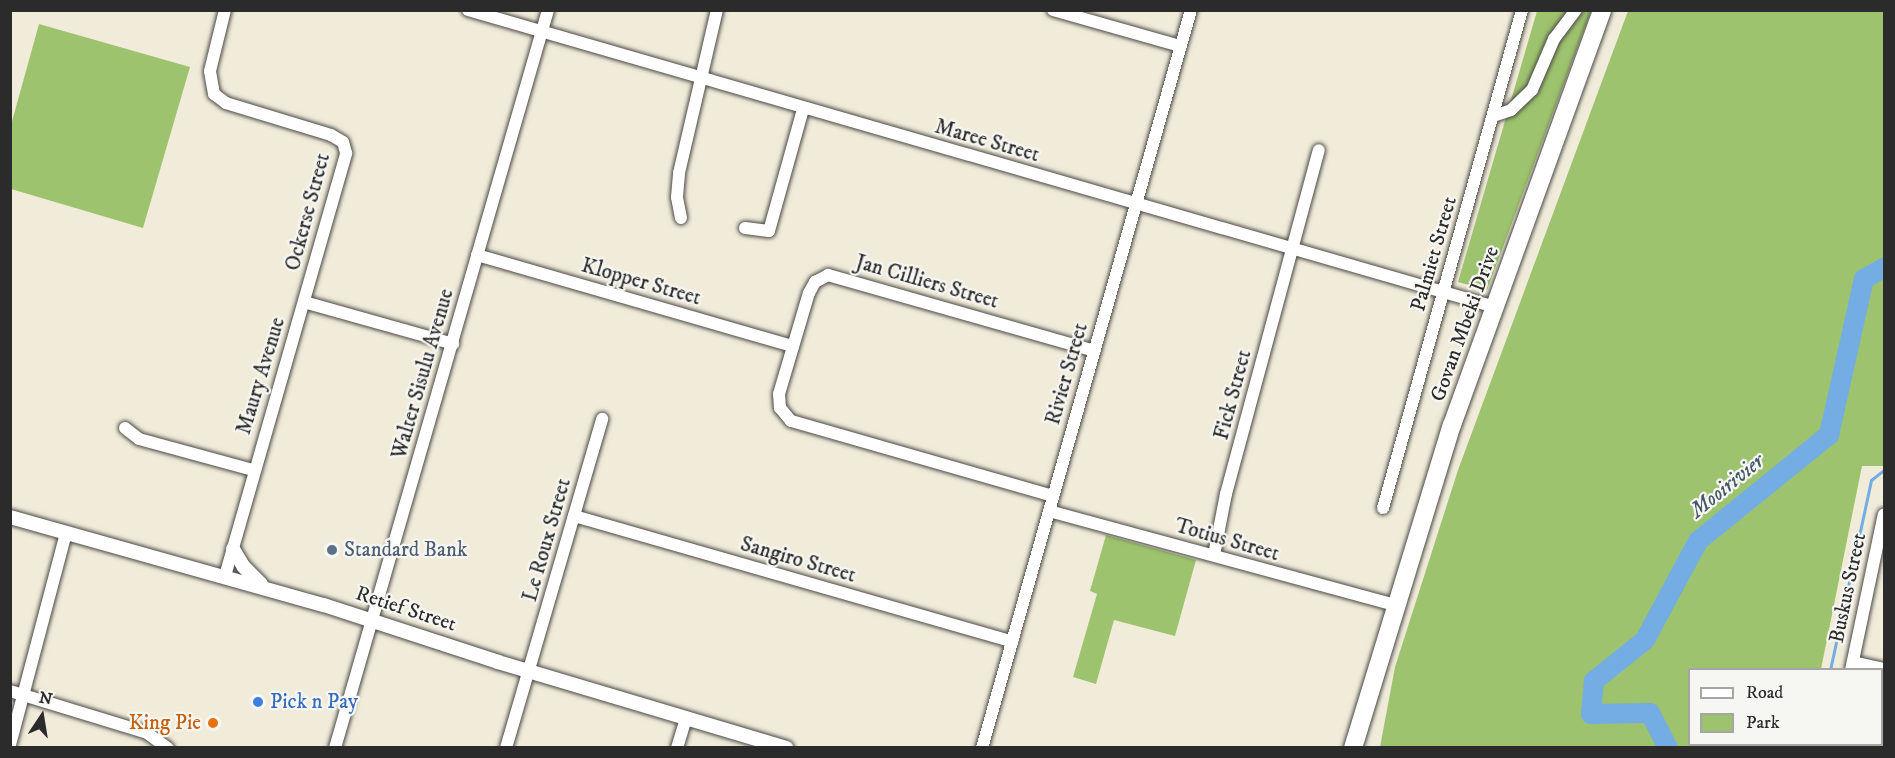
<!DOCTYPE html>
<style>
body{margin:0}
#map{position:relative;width:1895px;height:758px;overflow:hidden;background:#f1ecda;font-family:"IM FELL DW Pica",serif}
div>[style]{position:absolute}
.green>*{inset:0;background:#9ec36e}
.stream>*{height:3px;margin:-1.5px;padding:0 1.5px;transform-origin:1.5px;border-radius:1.5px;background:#73ade3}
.river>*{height:20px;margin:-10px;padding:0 10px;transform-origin:10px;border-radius:10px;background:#73ade3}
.roads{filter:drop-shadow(0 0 2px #494845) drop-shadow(0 0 2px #494845)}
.minor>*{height:12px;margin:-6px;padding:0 6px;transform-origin:6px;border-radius:6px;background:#fff}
.tertiary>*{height:14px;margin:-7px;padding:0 7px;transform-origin:7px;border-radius:7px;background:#fff}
.primary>*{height:18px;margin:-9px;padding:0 9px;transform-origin:9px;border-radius:9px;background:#fff}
.dots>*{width:16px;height:16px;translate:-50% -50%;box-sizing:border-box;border:3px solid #f6f6f2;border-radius:50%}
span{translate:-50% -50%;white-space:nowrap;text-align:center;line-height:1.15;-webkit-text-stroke:4.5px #f6f6f2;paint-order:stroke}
.street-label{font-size:21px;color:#2b2b2b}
.service-label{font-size:21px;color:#4e5e75}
.left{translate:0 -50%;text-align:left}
.shop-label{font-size:21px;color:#366cbe}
.food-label{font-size:21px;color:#c56008}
.right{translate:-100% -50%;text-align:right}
.water-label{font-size:22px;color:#44586b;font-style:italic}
.frame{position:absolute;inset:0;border:12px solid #2b2b2b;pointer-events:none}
.legend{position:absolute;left:1688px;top:668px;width:195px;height:78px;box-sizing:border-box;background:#f6f6f2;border:2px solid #a5a5a2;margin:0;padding:8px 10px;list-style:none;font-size:18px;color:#2b2b2b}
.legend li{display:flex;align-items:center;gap:12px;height:30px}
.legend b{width:30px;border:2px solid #a5a5a2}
.north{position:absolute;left:12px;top:686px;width:60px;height:60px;-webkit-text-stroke:4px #f6f6f2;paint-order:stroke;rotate:12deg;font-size:16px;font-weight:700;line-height:24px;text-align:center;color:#2b2b2b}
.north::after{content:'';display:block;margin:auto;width:21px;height:27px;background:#2b2b2b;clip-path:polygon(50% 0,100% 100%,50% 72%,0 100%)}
</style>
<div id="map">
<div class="green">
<i style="clip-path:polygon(1537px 11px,1591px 11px,1487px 290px,1458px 282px)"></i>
<i style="clip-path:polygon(1628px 11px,1884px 11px,1884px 466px,1862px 466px,1821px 669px,1690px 670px,1690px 744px,1806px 745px,1805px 747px,1380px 747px,1395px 667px,1458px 470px)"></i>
<i style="clip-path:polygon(39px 24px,190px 67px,143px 228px,11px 189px,11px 125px)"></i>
<i style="clip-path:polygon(1106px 535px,1196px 560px,1175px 636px,1114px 620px,1096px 684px,1073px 677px,1097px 594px,1090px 591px)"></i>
</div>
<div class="stream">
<i style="left:1830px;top:670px;width:194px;rotate:-77.8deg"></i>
<i style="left:1871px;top:480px;width:16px;rotate:-38deg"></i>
<i style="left:1813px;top:748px;width:4px;rotate:-90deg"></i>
</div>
<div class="river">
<i style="left:1668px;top:748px;width:39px;rotate:-117deg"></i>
<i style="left:1650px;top:713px;width:59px;rotate:179deg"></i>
<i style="left:1591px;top:714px;width:33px;rotate:-85deg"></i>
<i style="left:1594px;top:681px;width:65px;rotate:-38.8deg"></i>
<i style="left:1645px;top:640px;width:112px;rotate:-61.8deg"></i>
<i style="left:1698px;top:541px;width:169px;rotate:-39deg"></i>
<i style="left:1829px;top:435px;width:160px;rotate:-77.4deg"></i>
<i style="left:1864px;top:279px;width:23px;rotate:-29deg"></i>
</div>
<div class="roads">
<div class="minor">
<i style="left:468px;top:10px;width:1069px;rotate:16.13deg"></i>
<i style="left:1053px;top:10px;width:132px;rotate:15.8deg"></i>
<i style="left:1493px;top:116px;width:19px;rotate:-18deg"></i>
<i style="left:1511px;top:110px;width:29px;rotate:-44deg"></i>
<i style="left:1532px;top:90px;width:56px;rotate:-66.7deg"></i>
<i style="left:1554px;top:39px;width:36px;rotate:-53deg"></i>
<i style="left:681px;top:218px;width:21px;rotate:-101deg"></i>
<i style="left:677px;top:197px;width:24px;rotate:-85deg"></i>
<i style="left:679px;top:173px;width:167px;rotate:-76.9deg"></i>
<i style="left:745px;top:228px;width:24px;rotate:7deg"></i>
<i style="left:769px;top:231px;width:127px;rotate:-74.4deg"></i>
<i style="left:477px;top:255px;width:329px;rotate:16.1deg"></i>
<i style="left:304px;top:302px;width:155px;rotate:15.7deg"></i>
<i style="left:125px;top:428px;width:18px;rotate:38deg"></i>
<i style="left:139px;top:439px;width:118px;rotate:15.2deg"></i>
<i style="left:1053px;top:496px;width:273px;rotate:-164deg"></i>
<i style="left:791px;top:421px;width:17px;rotate:-130deg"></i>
<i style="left:780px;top:408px;width:14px;rotate:-94deg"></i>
<i style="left:779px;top:394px;width:105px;rotate:-73.5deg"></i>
<i style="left:809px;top:293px;width:13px;rotate:-61deg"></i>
<i style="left:815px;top:282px;width:15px;rotate:-28deg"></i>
<i style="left:828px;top:275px;width:277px;rotate:15.9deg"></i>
<i style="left:1383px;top:508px;width:517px;rotate:-74.4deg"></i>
<i style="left:1049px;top:511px;width:359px;rotate:15.2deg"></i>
<i style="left:574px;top:516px;width:456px;rotate:16deg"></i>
<i style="left:1214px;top:555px;width:62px;rotate:-78.9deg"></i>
<i style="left:1226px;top:494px;width:356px;rotate:-74.9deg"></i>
<i style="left:225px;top:576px;width:440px;rotate:-74deg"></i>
<i style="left:346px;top:153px;width:11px;rotate:-105deg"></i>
<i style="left:343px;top:142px;width:14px;rotate:-150deg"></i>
<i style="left:331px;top:135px;width:110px;rotate:-163.1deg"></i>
<i style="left:226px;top:103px;width:15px;rotate:-143deg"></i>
<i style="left:214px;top:94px;width:23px;rotate:-100deg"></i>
<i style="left:210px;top:71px;width:63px;rotate:-76.2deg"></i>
<i style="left:1853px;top:662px;width:32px;rotate:13deg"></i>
<i style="left:1851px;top:670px;width:159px;rotate:-78.1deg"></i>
<i style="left:10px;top:691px;width:143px;rotate:17deg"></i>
<i style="left:147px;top:733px;width:26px;rotate:36deg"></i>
<i style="left:10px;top:745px;width:219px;rotate:-75.2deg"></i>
<i style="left:335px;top:748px;width:768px;rotate:-73.9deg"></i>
<i style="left:506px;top:748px;width:343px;rotate:-73.7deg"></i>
<i style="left:677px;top:748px;width:30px;rotate:-73deg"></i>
<i style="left:982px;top:748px;width:767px;rotate:-74.19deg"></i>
<i style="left:1834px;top:748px;width:4px;rotate:-76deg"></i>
</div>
<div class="tertiary">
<i style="left:10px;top:517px;width:326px;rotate:15.7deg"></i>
<i style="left:324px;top:605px;width:183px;rotate:18.1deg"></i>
<i style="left:498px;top:662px;width:301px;rotate:16.6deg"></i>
<i style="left:233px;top:549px;width:21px;rotate:59deg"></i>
<i style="left:244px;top:567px;width:24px;rotate:45deg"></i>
</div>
<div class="primary">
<i style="left:1353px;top:748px;width:338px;rotate:-73deg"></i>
<i style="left:1452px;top:425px;width:441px;rotate:-70.1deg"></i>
</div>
</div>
<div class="dots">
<i style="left:332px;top:550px;background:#5c6f8a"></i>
<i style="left:258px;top:702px;background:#3f7fe0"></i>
<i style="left:213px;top:723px;background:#e8710a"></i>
</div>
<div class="street-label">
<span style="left:987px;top:141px;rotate:16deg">Maree Street</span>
<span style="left:308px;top:212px;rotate:-75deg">Ockerse Street</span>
<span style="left:1434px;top:254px;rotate:-74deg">Palmiet Street</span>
<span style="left:641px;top:282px;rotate:16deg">Klopper Street</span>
<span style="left:927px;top:282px;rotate:16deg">Jan Cilliers Street</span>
<span style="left:1465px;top:324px;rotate:-70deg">Govan Mbeki Drive</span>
<span style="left:423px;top:374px;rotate:-74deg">Walter Sisulu Avenue</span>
<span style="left:1067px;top:374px;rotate:-74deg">Rivier Street</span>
<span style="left:261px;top:376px;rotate:-73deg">Maury Avenue</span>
<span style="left:1233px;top:395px;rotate:-75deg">Fick Street</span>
<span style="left:547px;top:540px;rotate:-74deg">Le Roux Street</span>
<span style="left:1227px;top:540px;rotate:16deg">Totius Street</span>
<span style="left:798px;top:560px;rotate:16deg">Sangiro Street</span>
<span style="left:1848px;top:588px;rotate:-78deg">Buskus Street</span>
<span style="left:406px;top:609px;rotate:18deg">Retief Street</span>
</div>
<div class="service-label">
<span class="left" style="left:344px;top:550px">Standard Bank</span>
</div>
<div class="shop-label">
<span class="left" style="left:270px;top:702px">Pick n Pay</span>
</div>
<div class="food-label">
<span class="right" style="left:201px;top:723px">King Pie</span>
</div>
<div class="water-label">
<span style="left:1727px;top:486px;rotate:-39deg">Mooirivier</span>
</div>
<div class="frame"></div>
<ul class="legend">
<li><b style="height:8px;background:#fff"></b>Road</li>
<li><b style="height:16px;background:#9ec36e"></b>Park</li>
</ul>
<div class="north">N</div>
</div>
